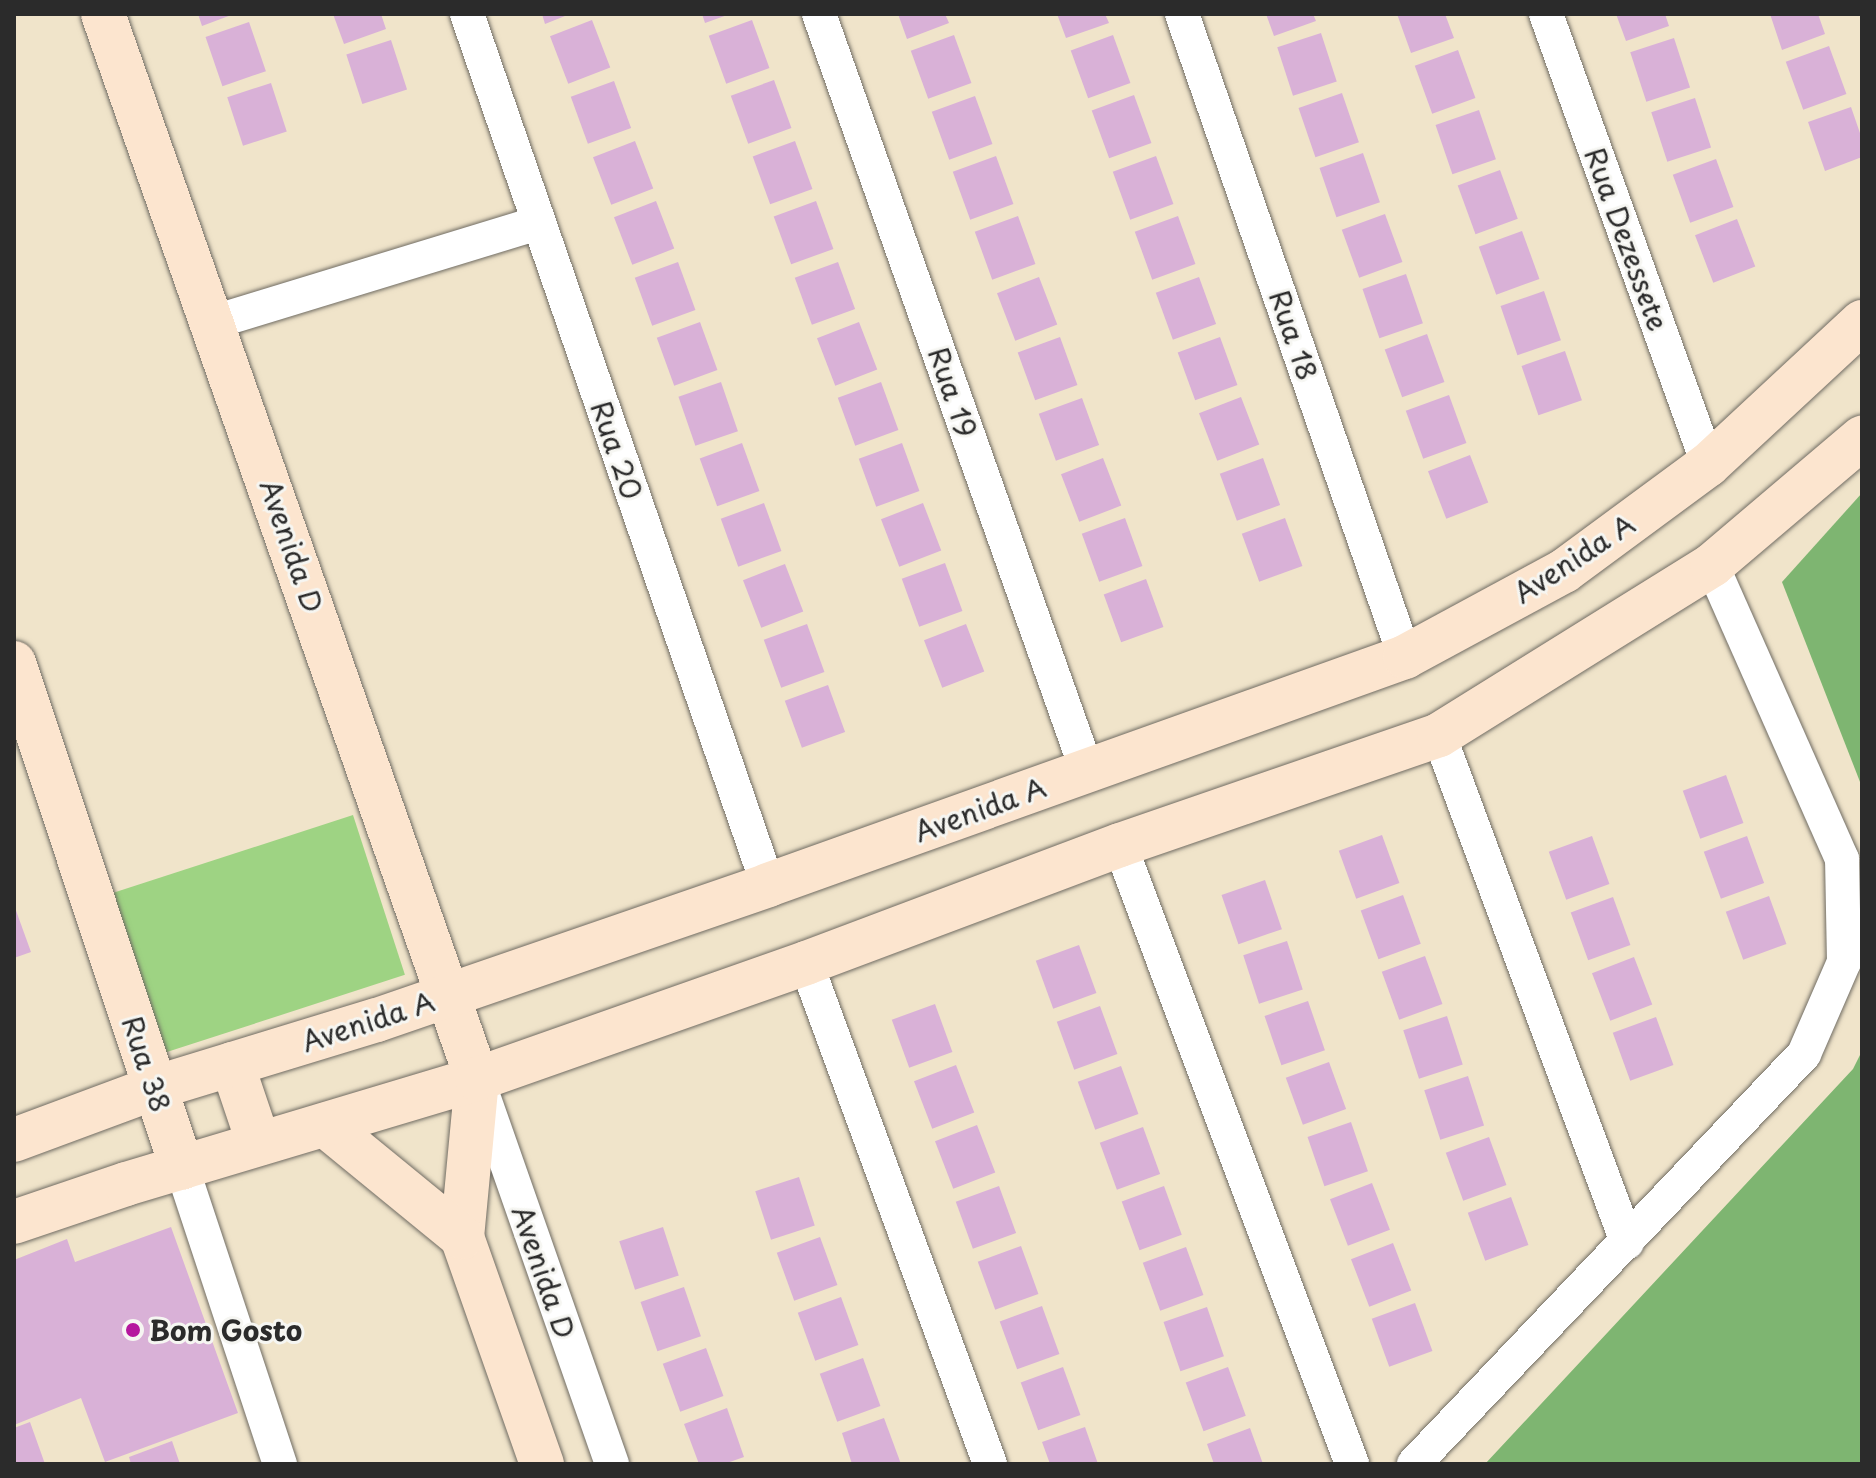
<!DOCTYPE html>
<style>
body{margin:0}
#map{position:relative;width:1876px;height:1478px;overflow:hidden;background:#f0e4ca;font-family:"Playpen Sans",sans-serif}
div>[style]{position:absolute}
.green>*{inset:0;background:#9ed383;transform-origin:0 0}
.forest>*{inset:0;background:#7eb571}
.building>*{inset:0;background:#d9b1d7;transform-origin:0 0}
.roads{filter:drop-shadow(0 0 2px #706c63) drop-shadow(0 0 2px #706c63)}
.street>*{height:34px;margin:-17px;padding:0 17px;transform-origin:17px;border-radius:17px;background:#fff}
.secondary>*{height:44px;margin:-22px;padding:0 22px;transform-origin:22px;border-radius:22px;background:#fce5cf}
.dots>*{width:22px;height:22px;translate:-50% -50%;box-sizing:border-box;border:4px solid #f6f6f2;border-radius:50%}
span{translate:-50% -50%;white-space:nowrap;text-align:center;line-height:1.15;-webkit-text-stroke:6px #f6f6f2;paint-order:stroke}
.street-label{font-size:28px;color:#2b2b2b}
.poi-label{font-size:28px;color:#2b2b2b;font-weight:700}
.left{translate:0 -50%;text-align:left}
.frame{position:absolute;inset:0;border:16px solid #2b2b2b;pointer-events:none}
</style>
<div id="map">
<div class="green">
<i style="left:353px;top:815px;width:168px;height:260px;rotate:72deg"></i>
</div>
<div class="forest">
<i style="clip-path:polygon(1862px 493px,1862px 787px,1782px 582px)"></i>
<i style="clip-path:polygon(1862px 1051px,1862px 1464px,1485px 1464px,1853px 1069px)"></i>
</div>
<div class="building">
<i style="clip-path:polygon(198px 14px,234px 14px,202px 26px)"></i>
<i style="clip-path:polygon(333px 14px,381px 14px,386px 29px,344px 44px)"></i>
<i style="clip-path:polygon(542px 14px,570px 14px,545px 24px)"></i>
<i style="clip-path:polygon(702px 14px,730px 14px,705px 23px)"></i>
<i style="clip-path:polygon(898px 14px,945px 14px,949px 23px,907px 39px)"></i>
<i style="clip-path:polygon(1057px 14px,1105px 14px,1109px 23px,1066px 38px)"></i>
<i style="clip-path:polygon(1266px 14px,1313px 14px,1316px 21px,1274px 36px)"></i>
<i style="clip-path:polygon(1397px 14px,1445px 14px,1454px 38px,1411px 53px)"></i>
<i style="clip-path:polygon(1616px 14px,1665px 14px,1669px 26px,1626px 41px)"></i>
<i style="clip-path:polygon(1770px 14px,1818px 14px,1825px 34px,1782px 50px)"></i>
<i style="left:592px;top:20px;width:51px;height:45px;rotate:69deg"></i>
<i style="left:752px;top:20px;width:51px;height:46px;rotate:70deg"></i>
<i style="left:249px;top:22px;width:52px;height:46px;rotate:71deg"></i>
<i style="left:1321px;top:33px;width:51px;height:46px;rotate:72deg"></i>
<i style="left:954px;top:35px;width:51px;height:46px;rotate:70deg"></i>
<i style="left:1113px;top:35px;width:51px;height:45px;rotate:70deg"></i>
<i style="left:1674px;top:38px;width:52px;height:46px;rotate:72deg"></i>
<i style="left:391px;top:40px;width:52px;height:47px;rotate:72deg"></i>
<i style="left:1829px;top:46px;width:51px;height:46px;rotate:70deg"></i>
<i style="left:1458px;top:50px;width:51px;height:46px;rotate:70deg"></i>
<i style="left:774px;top:80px;width:51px;height:46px;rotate:70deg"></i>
<i style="left:614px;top:81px;width:50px;height:46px;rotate:70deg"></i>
<i style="left:271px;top:83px;width:51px;height:46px;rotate:72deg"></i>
<i style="left:1342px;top:93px;width:52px;height:46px;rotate:71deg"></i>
<i style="left:1134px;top:95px;width:51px;height:45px;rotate:70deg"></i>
<i style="left:975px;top:96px;width:51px;height:46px;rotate:70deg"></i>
<i style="left:1695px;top:98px;width:52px;height:46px;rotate:72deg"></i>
<i style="clip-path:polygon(1851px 107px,1862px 139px,1862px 157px,1825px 171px,1808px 122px)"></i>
<i style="left:1479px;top:110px;width:52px;height:46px;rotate:71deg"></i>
<i style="left:635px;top:141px;width:51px;height:45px;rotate:69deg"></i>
<i style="left:795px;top:141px;width:51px;height:45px;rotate:70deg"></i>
<i style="left:1363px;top:153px;width:52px;height:46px;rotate:71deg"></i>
<i style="left:996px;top:156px;width:51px;height:46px;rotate:70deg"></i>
<i style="left:1156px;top:156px;width:51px;height:46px;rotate:70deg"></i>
<i style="left:1716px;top:159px;width:51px;height:46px;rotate:70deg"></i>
<i style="left:1500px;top:170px;width:52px;height:45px;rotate:70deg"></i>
<i style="left:656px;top:201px;width:51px;height:45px;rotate:69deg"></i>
<i style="left:816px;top:201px;width:51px;height:45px;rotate:70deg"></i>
<i style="left:1385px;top:214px;width:51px;height:46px;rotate:70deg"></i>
<i style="left:1018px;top:216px;width:51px;height:46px;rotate:70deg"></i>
<i style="left:1178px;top:216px;width:51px;height:46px;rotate:70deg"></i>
<i style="left:1737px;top:219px;width:51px;height:45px;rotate:69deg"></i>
<i style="left:1522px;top:231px;width:51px;height:46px;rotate:70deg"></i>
<i style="left:678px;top:262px;width:51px;height:46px;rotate:70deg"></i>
<i style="left:838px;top:262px;width:50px;height:46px;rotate:70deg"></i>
<i style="left:1406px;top:274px;width:52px;height:46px;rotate:71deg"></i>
<i style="left:1039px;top:277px;width:51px;height:45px;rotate:69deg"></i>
<i style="left:1199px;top:277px;width:50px;height:46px;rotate:70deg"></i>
<i style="left:1544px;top:291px;width:52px;height:46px;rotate:71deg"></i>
<i style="left:700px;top:322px;width:51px;height:46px;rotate:70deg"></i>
<i style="left:859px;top:322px;width:51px;height:45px;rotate:69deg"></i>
<i style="left:1427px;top:334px;width:51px;height:45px;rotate:70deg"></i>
<i style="left:1060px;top:337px;width:51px;height:45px;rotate:70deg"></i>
<i style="left:1220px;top:337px;width:51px;height:45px;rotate:70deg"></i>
<i style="left:1565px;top:351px;width:52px;height:46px;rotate:71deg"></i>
<i style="left:721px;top:382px;width:52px;height:45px;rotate:71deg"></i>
<i style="left:881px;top:382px;width:51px;height:46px;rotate:70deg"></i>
<i style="left:1449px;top:395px;width:51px;height:46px;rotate:70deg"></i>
<i style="left:1241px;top:397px;width:51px;height:45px;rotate:69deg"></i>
<i style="left:1082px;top:398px;width:50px;height:46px;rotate:70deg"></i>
<i style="left:742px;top:443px;width:51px;height:45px;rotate:70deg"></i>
<i style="left:902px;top:443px;width:51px;height:46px;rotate:70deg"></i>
<i style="left:1470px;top:455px;width:51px;height:45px;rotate:69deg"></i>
<i style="left:1103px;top:458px;width:51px;height:45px;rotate:69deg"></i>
<i style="left:1263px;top:458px;width:50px;height:46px;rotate:70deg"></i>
<i style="left:764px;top:503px;width:51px;height:46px;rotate:70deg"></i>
<i style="left:923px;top:503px;width:51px;height:45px;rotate:69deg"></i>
<i style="left:1125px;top:518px;width:51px;height:46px;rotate:70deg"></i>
<i style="left:1285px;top:518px;width:51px;height:46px;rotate:70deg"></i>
<i style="left:945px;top:563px;width:51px;height:46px;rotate:70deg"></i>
<i style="left:785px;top:564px;width:51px;height:45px;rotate:69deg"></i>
<i style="left:1146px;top:579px;width:51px;height:45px;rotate:70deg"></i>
<i style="left:807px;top:624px;width:51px;height:46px;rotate:70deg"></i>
<i style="left:966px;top:624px;width:51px;height:45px;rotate:69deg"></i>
<i style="left:828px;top:685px;width:50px;height:46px;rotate:70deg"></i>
<i style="left:1726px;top:775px;width:51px;height:46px;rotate:70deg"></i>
<i style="left:1382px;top:835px;width:51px;height:46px;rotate:70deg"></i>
<i style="left:1592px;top:836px;width:51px;height:46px;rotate:70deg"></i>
<i style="left:1747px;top:836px;width:50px;height:46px;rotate:70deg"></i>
<i style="left:1265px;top:880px;width:52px;height:46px;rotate:71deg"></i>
<i style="left:1403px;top:895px;width:52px;height:45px;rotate:70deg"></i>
<i style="left:1769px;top:896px;width:51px;height:46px;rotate:70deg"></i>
<i style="left:1613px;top:897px;width:51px;height:45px;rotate:70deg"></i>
<i style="clip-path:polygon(14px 905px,31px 952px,14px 958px)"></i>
<i style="left:1287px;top:941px;width:51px;height:46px;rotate:72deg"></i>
<i style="left:1079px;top:945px;width:51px;height:46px;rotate:70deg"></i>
<i style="left:1425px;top:956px;width:51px;height:46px;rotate:70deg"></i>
<i style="left:1634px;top:957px;width:51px;height:45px;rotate:69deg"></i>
<i style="left:1308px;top:1001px;width:52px;height:46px;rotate:71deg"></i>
<i style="left:935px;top:1004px;width:51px;height:46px;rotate:70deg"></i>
<i style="left:1100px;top:1006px;width:51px;height:46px;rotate:70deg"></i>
<i style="left:1447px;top:1016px;width:51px;height:46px;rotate:72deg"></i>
<i style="left:1656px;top:1017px;width:51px;height:46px;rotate:70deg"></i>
<i style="left:1329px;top:1062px;width:50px;height:46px;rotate:70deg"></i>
<i style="left:956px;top:1065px;width:51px;height:45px;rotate:69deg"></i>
<i style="left:1121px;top:1066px;width:51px;height:46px;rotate:70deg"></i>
<i style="left:1468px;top:1076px;width:52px;height:46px;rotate:72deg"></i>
<i style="left:1351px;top:1122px;width:52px;height:46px;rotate:71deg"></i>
<i style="left:977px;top:1125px;width:51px;height:45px;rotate:69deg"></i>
<i style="left:1143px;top:1127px;width:50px;height:46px;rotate:70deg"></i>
<i style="left:1489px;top:1137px;width:51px;height:46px;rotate:70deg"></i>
<i style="left:799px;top:1177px;width:51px;height:46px;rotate:72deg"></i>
<i style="left:1372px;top:1183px;width:50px;height:45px;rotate:69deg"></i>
<i style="left:999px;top:1186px;width:50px;height:46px;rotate:70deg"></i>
<i style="left:1164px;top:1186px;width:52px;height:45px;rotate:70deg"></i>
<i style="left:1511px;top:1197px;width:51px;height:46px;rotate:70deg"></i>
<i style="clip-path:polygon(171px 1227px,238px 1413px,105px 1462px,81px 1398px,14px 1425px,14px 1260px,67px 1239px,75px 1262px)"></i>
<i style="left:663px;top:1227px;width:51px;height:46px;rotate:72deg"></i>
<i style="left:820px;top:1237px;width:51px;height:46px;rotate:70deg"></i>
<i style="left:1393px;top:1243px;width:51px;height:45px;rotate:69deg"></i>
<i style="left:1021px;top:1246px;width:51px;height:46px;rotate:70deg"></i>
<i style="left:1186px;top:1247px;width:51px;height:46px;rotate:70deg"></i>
<i style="left:684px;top:1287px;width:52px;height:46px;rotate:71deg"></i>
<i style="left:841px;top:1297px;width:51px;height:46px;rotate:70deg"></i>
<i style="left:1415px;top:1303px;width:51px;height:46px;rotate:70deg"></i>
<i style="left:1042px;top:1306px;width:51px;height:45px;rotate:70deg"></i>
<i style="left:1207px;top:1307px;width:52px;height:46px;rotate:71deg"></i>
<i style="left:706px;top:1348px;width:51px;height:46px;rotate:70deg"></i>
<i style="left:863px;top:1358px;width:51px;height:46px;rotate:70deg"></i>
<i style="left:1063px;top:1367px;width:51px;height:45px;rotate:70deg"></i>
<i style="left:1228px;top:1367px;width:52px;height:45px;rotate:70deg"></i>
<i style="clip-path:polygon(727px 1408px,744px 1457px,724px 1464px,699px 1464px,684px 1424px)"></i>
<i style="clip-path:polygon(884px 1418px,901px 1464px,852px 1464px,842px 1433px)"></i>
<i style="clip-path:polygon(30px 1422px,45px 1464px,14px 1464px,14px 1428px)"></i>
<i style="clip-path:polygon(1085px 1427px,1098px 1464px,1050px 1464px,1042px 1442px)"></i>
<i style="clip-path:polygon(1250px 1428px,1263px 1464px,1214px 1464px,1207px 1444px)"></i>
<i style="clip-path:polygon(172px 1441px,180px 1464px,131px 1464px,129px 1457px)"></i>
</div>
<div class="roads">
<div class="street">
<i style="left:467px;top:14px;width:922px;rotate:70.94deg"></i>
<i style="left:819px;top:14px;width:803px;rotate:70.5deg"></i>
<i style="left:1182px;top:14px;width:681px;rotate:70.87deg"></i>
<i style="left:1546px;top:14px;width:479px;rotate:70.2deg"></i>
<i style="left:214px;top:322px;width:339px;rotate:-17deg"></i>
<i style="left:1439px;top:735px;width:541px;rotate:69.65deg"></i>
<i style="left:1120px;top:845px;width:661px;rotate:69.45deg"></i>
<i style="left:806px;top:963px;width:534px;rotate:69.83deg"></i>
<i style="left:480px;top:1087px;width:399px;rotate:70.7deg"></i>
<i style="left:182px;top:1168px;width:312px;rotate:71.7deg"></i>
<i style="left:1414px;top:1464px;width:566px;rotate:-46.43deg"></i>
<i style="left:1804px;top:1054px;width:100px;rotate:-66.5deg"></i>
<i style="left:1844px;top:962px;width:103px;rotate:-91.1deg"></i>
<i style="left:1842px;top:859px;width:321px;rotate:-113.9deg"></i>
</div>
<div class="secondary">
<i style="left:103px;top:14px;width:1129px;rotate:70.65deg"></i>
<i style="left:477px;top:1079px;width:159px;rotate:95.4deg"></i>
<i style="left:462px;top:1237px;width:241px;rotate:70.6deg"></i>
<i style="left:14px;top:663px;width:532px;rotate:71.6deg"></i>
<i style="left:232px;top:1064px;width:84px;rotate:71.4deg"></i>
<i style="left:325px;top:1125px;width:177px;rotate:39.3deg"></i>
<i style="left:14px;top:1140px;width:149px;rotate:-20.4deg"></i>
<i style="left:154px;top:1088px;width:233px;rotate:-17deg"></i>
<i style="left:377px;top:1020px;width:414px;rotate:-19deg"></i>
<i style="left:768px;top:885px;width:677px;rotate:-19.69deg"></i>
<i style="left:1405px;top:657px;width:181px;rotate:-28.4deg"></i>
<i style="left:1564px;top:571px;width:179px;rotate:-36.4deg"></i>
<i style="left:1708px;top:465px;width:210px;rotate:-42.9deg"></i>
<i style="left:14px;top:1222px;width:118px;rotate:-18.7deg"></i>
<i style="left:126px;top:1184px;width:366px;rotate:-16.7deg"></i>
<i style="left:477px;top:1079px;width:349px;rotate:-19.4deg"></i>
<i style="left:806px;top:963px;width:335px;rotate:-20.6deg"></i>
<i style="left:1120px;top:845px;width:337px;rotate:-19deg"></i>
<i style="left:1439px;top:735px;width:322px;rotate:-31.9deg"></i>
<i style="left:1712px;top:565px;width:197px;rotate:-40.3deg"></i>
</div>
</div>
<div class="dots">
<i style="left:133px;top:1330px;background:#b5179e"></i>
</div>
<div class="street-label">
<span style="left:1627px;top:239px;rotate:70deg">Rua Dezessete</span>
<span style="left:1294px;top:335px;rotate:71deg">Rua 18</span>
<span style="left:953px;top:392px;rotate:71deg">Rua 19</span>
<span style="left:617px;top:450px;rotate:71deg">Rua 20</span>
<span style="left:292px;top:546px;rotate:71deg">Avenida D</span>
<span style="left:1574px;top:558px;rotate:-33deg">Avenida A</span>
<span style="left:980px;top:809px;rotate:-20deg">Avenida A</span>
<span style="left:368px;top:1021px;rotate:-18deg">Avenida A</span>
<span style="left:147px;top:1064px;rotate:72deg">Rua 38</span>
<span style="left:544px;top:1272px;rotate:71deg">Avenida D</span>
</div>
<div class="poi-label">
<span class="left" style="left:149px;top:1330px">Bom Gosto</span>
</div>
<div class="frame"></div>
</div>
